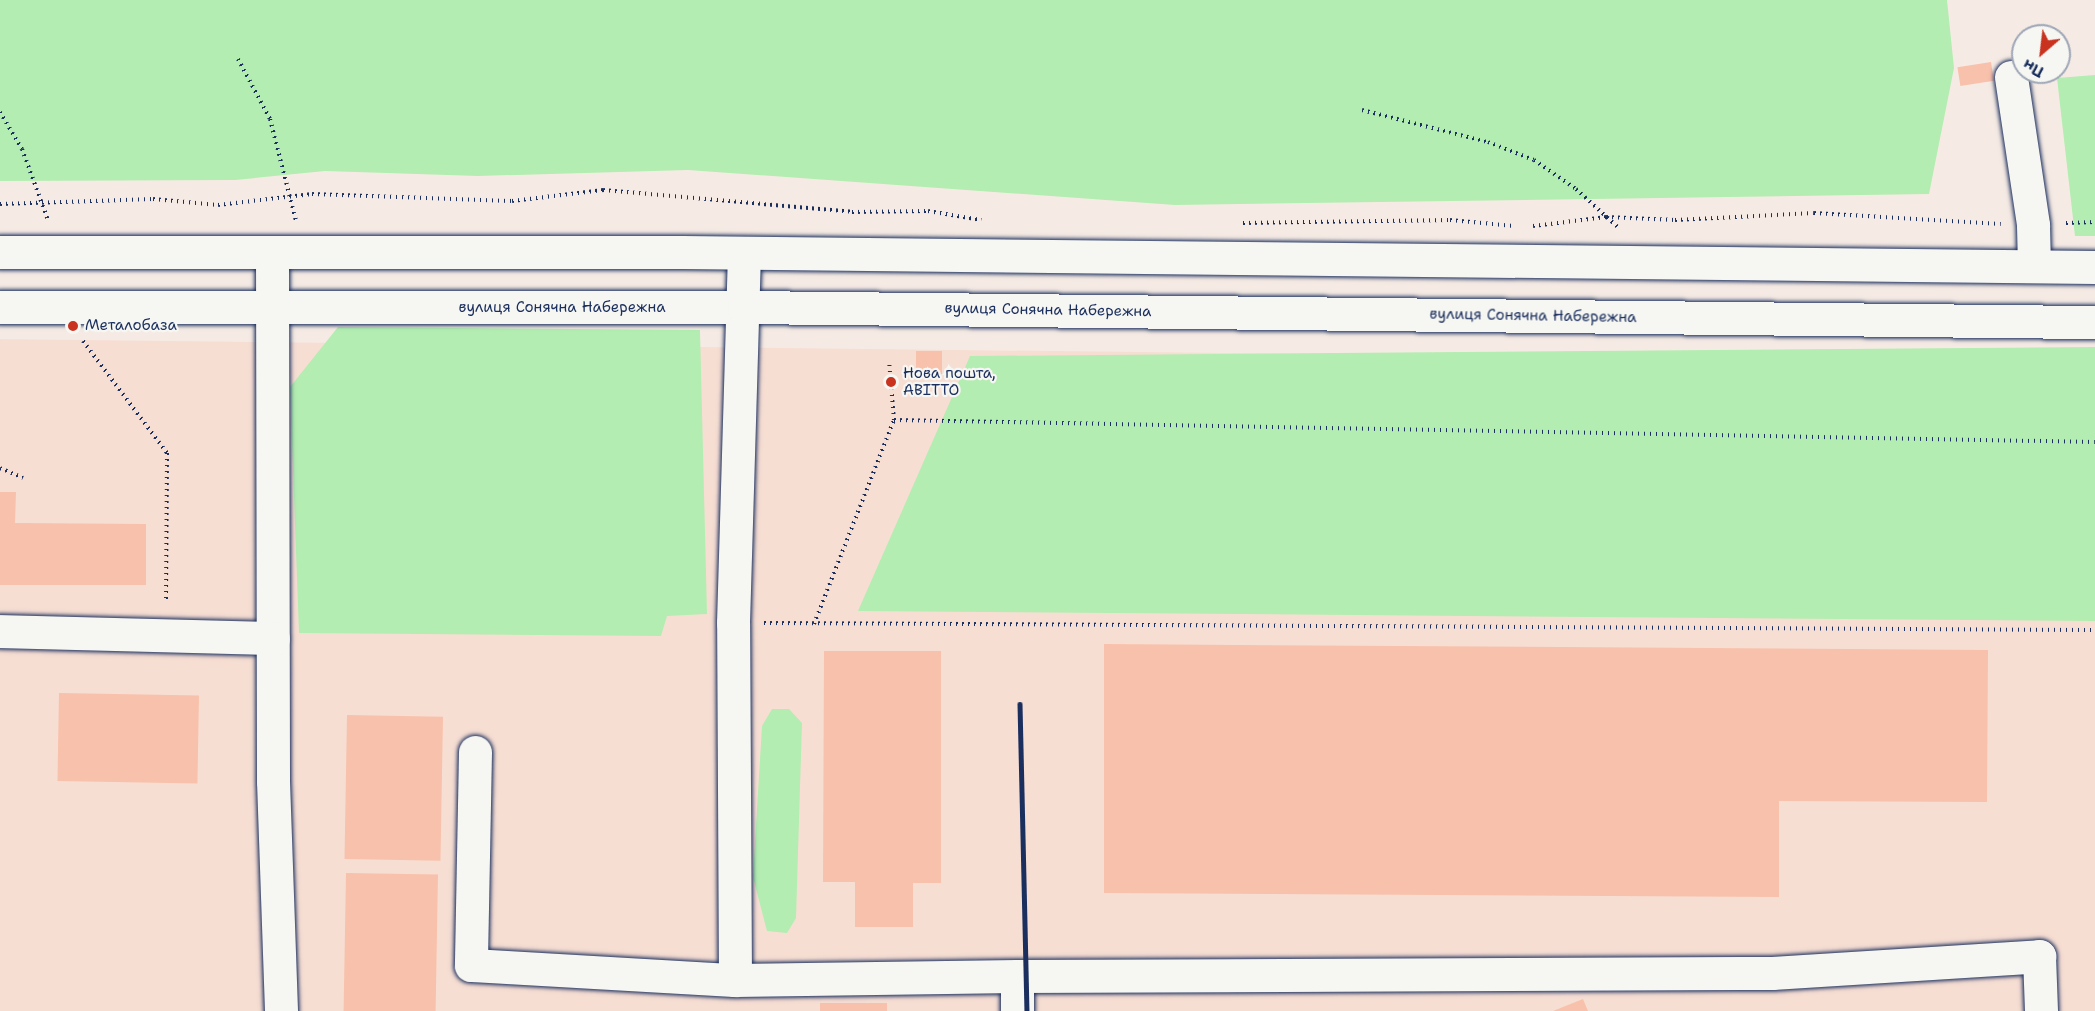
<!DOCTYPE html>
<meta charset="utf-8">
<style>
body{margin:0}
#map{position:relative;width:2095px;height:1011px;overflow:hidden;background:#f6ebe4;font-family:"Shantell Sans",sans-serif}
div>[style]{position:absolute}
.built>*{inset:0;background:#f7ded3}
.green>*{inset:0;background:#b3edb1}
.building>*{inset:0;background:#f8c1ab;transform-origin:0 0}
.path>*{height:4px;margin-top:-2px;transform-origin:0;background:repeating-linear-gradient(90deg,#1b2f5e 0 1.5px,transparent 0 6px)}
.roads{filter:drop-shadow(0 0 2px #1b2f5e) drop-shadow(0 0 2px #1b2f5e)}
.minor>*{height:33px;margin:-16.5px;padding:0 16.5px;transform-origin:16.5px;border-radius:16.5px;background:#f6f6f2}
.major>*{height:33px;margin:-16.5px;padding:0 16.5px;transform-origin:16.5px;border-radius:16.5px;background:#f6f6f2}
.rail>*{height:4.5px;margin:-2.25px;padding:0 2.25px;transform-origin:2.25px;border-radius:2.25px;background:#1b2f5e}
.dots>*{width:16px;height:16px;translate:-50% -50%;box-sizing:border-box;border:3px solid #f6f6f2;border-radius:50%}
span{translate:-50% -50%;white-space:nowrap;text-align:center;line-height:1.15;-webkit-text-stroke:4.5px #f6f6f2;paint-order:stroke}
.street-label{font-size:15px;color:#1b2f5e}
.poi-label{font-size:15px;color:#1b2f5e}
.left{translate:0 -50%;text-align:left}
.north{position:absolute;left:2011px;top:24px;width:60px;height:60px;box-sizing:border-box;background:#f6f6f2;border:2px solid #9ea6b7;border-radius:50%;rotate:208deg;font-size:16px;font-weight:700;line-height:24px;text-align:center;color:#1b2f5e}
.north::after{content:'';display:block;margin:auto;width:21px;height:27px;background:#c8321e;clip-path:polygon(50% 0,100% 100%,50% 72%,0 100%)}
</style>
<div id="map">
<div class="built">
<i style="clip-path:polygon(0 339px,1486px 356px,2095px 354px,2095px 1011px,0 1011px)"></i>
</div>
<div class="green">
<i style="clip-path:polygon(0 0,1947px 0,1954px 68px,1929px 194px,1175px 205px,688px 170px,478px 176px,325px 171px,235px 180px,0 181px)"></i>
<i style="clip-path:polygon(2095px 75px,2095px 236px,2075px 236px,2057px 78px)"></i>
<i style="clip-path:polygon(338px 327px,700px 330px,707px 614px,667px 616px,661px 636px,299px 633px,290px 387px)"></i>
<i style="clip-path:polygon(2095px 347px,2095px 621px,858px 611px,970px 356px)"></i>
<i style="clip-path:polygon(772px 709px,789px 709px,802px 723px,796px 918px,787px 933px,767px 931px,753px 877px,762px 726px)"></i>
</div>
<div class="building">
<i style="left:1991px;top:62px;width:19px;height:34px;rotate:81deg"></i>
<i style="left:916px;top:351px;width:26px;height:23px"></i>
<i style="clip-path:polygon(0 492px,16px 492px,15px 523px,146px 524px,146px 585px,0 585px)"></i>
<i style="clip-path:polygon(1104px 644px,1988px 650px,1987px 802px,1779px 801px,1779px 897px,1104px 893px)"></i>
<i style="clip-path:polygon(824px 651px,941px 651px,941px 883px,913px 883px,913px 927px,855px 927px,855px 882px,823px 882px)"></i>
<i style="left:59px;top:693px;width:140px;height:88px;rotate:1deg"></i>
<i style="left:347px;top:715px;width:96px;height:144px;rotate:1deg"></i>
<i style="left:346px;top:873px;width:92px;height:138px;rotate:1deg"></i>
<i style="clip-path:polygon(1583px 999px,1588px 1011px,1553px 1011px)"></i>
<i style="left:820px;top:1003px;width:67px;height:8px"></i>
</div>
<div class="path">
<i style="left:238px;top:59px;width:68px;rotate:61.9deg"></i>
<i style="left:270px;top:119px;width:105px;rotate:75.7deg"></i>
<i style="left:1362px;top:110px;width:130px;rotate:14.3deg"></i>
<i style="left:1488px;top:142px;width:49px;rotate:21.4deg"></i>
<i style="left:1534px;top:160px;width:51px;rotate:34.6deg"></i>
<i style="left:1576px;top:189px;width:59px;rotate:42.3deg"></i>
<i style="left:0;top:112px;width:43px;rotate:59.3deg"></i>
<i style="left:22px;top:149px;width:76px;rotate:69.9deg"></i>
<i style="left:0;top:204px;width:153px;rotate:-1.9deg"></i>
<i style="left:153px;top:199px;width:65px;rotate:5.3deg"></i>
<i style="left:218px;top:205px;width:95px;rotate:-6.7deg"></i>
<i style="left:312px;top:194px;width:200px;rotate:2deg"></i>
<i style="left:512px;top:201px;width:92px;rotate:-6.9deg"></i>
<i style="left:603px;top:190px;width:250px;rotate:5deg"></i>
<i style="left:852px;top:212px;width:76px;rotate:-0.8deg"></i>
<i style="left:928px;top:211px;width:54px;rotate:9.6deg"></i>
<i style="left:1243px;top:223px;width:207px;rotate:-0.8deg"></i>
<i style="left:1450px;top:220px;width:64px;rotate:5.4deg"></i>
<i style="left:2066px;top:223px;width:29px;rotate:-2deg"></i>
<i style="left:1533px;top:226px;width:74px;rotate:-7deg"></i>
<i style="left:1606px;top:217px;width:69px;rotate:2.5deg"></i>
<i style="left:1675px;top:220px;width:139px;rotate:-2.9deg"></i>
<i style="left:1814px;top:213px;width:187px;rotate:3.4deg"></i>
<i style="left:83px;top:341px;width:140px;rotate:53.1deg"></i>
<i style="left:167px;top:453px;width:149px;rotate:90.4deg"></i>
<i style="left:894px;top:420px;width:1201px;rotate:1.05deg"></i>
<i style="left:0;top:468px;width:25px;rotate:23deg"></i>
<i style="left:764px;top:623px;width:1331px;rotate:0.3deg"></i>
<i style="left:814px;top:624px;width:219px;rotate:-68.6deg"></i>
<i style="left:894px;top:420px;width:60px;rotate:-94.8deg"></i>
</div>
<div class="roads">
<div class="minor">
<i style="left:2011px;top:77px;width:150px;rotate:81.5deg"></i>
<i style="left:2033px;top:225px;width:41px;rotate:88.6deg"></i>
<i style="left:272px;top:255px;width:526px;rotate:89.89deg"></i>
<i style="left:273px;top:781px;width:230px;rotate:88deg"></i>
<i style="left:0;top:631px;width:273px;rotate:1.5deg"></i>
<i style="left:475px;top:752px;width:213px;rotate:91.1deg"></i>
<i style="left:471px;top:965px;width:264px;rotate:3.3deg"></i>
<i style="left:735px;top:980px;width:357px;rotate:-90.3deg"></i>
<i style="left:733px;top:623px;width:370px;rotate:-88.3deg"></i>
<i style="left:1017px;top:976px;width:755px;rotate:-0.23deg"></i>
<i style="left:1772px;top:973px;width:268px;rotate:-3.6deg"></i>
<i style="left:2039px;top:956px;width:55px;rotate:87.9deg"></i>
<i style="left:735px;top:980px;width:282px;rotate:-0.8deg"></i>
<i style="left:1017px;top:976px;width:35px;rotate:90deg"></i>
</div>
<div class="major">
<i style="left:0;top:252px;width:682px"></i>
<i style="left:682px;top:252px;width:1413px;rotate:0.61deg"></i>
<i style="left:0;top:307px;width:744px"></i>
<i style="left:744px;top:307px;width:1351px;rotate:0.64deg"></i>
</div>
</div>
<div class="rail">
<i style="left:1020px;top:704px;width:307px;rotate:88.7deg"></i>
</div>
<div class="dots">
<i style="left:73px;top:326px;background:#c8321e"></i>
<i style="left:891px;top:382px;background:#c8321e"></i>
</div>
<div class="street-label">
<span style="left:562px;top:308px">вулиця Сонячна Набережна</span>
<span style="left:1048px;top:310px;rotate:1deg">вулиця Сонячна Набережна</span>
<span style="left:1533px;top:316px;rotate:1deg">вулиця Сонячна Набережна</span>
</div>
<div class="poi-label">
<span class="left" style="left:85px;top:326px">Металобаза</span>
<span class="left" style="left:903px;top:382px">Нова пошта,<br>АВІТТО</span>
</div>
<div class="north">Пн</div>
</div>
